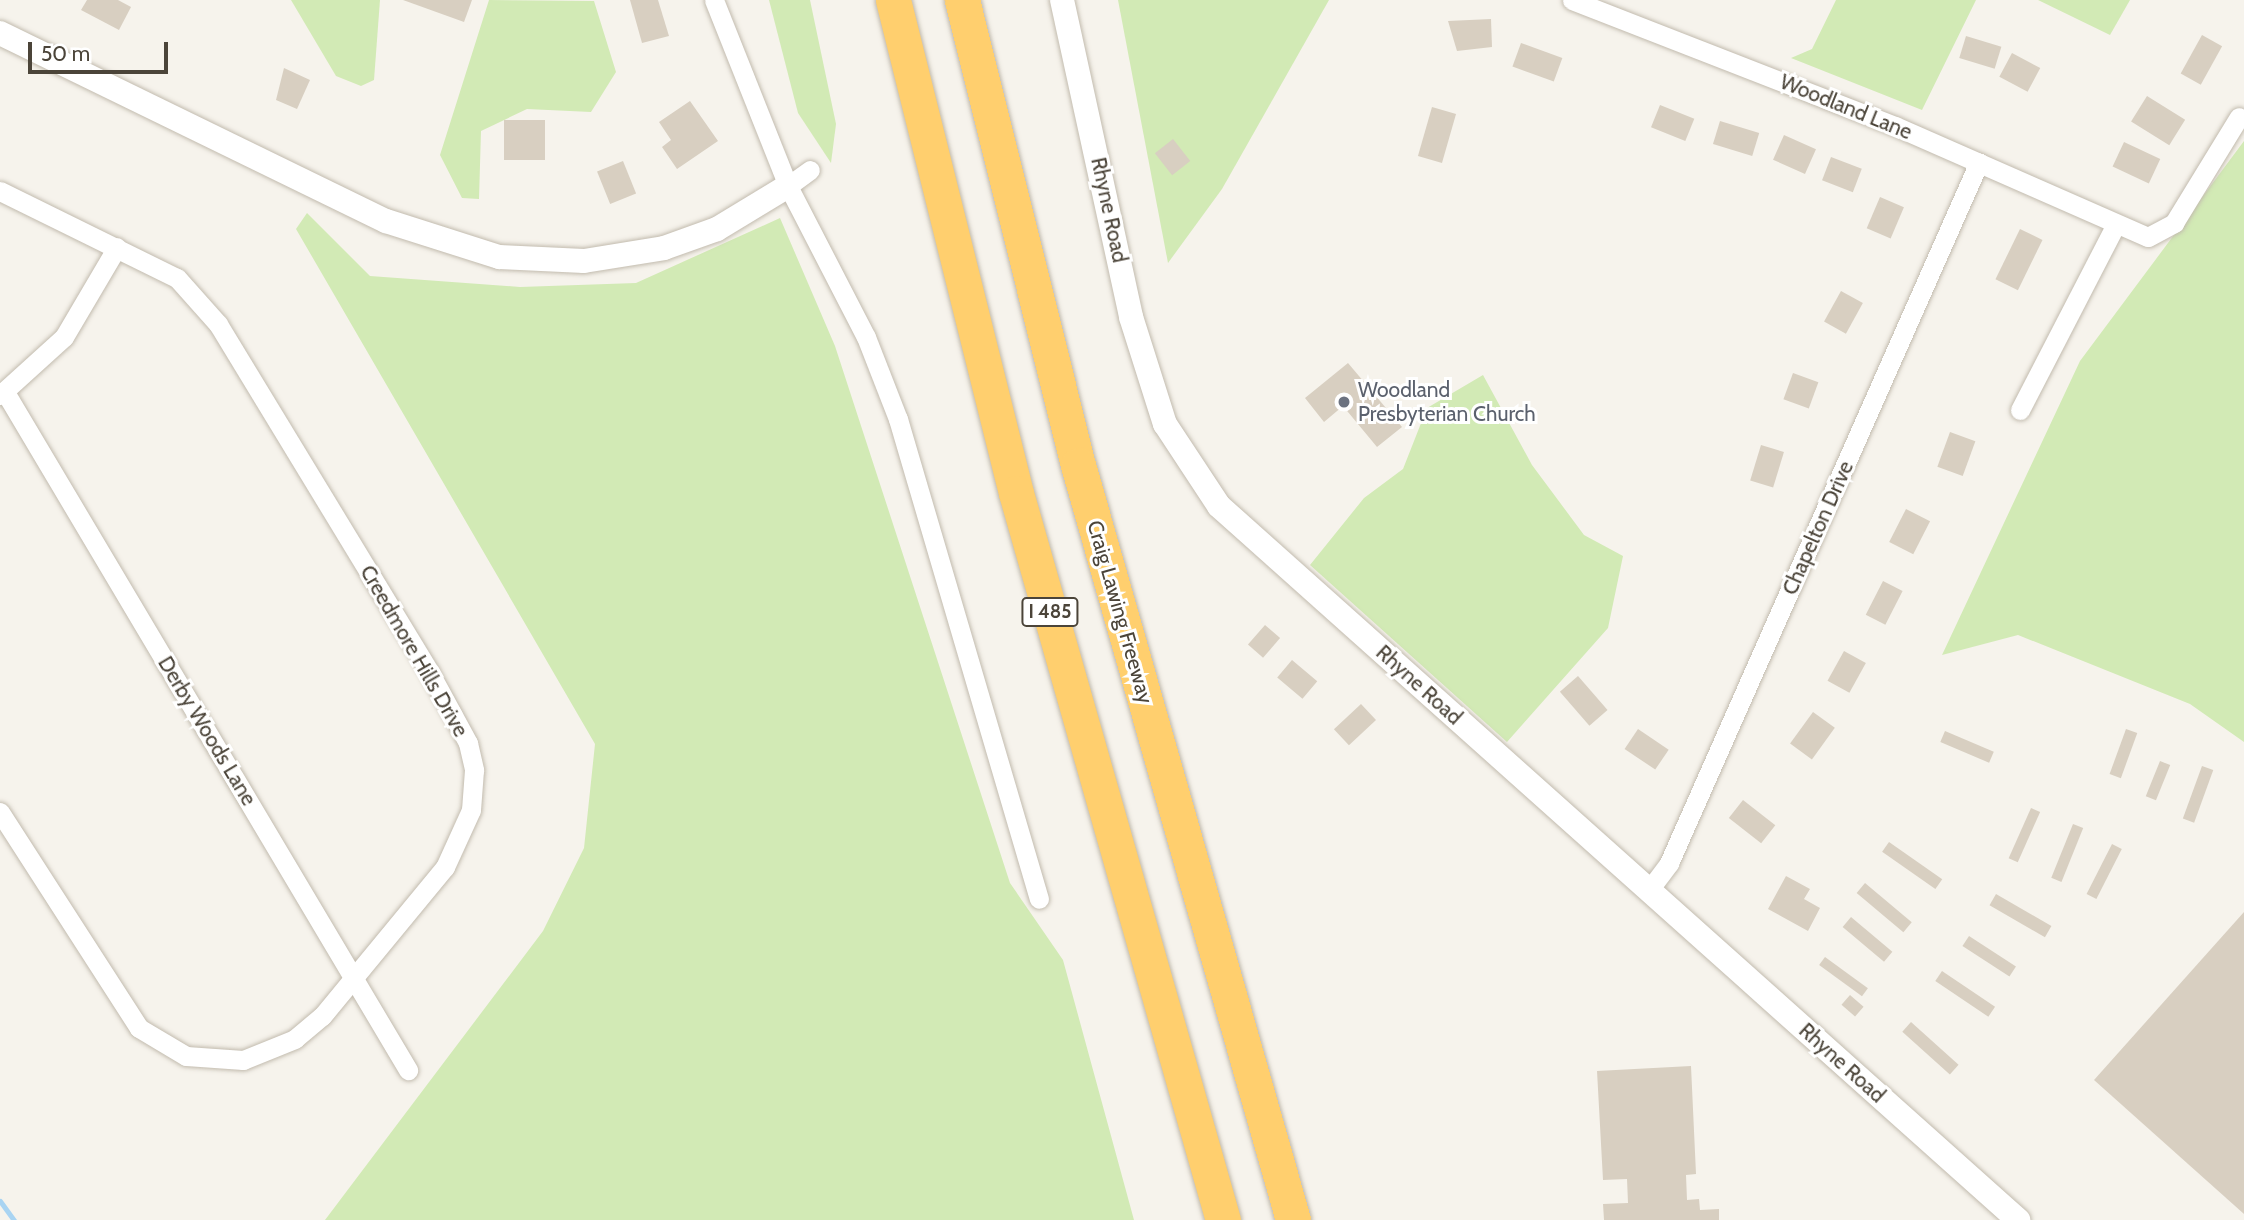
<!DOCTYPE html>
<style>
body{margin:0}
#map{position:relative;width:2244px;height:1220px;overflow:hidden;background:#f6f3ec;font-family:Cabin,sans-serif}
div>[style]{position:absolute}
.green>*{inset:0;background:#d2eab5}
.stream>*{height:5px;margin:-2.5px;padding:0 2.5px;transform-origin:2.5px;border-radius:2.5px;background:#a9d4f2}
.building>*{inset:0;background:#d8cfc1;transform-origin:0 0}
.roads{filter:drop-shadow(0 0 2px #c2bbae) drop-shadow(0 0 2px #c2bbae)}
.minor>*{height:19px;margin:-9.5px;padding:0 9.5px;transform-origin:9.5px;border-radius:9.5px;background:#fff}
.tertiary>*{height:24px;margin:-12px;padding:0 12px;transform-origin:12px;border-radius:12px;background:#fff}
.motorway>*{height:35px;margin:-17.5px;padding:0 17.5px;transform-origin:17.5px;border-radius:17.5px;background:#ffcf6e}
.dots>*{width:19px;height:19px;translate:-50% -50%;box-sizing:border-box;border:4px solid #fff;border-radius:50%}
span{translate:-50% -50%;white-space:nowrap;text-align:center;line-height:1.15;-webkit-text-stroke:6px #fff;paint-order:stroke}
.shield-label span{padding:2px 5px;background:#fff;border:2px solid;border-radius:5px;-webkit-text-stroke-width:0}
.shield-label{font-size:19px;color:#4b4439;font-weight:700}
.street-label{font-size:21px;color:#4b4439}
.worship-label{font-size:21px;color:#5b616d}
.left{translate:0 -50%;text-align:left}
.scale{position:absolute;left:28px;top:42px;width:140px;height:32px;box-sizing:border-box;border:4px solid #4b4439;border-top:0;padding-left:9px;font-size:21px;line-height:24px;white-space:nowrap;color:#4b4439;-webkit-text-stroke:5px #fff;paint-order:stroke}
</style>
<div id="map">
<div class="green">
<i style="clip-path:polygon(291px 0,380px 0,374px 80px,361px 86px,336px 76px)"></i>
<i style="clip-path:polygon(489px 0,594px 1px,616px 72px,591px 112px,527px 109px,481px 131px,479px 199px,462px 198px,440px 155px)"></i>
<i style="clip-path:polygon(769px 0,810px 0,836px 124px,831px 163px,798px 113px)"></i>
<i style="clip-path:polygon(1118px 0,1329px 0,1222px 189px,1168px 263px)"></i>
<i style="clip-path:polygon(1836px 0,1976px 0,1922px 110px,1791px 58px,1812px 49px)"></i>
<i style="clip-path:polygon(2038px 0,2130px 0,2110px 35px)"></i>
<i style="clip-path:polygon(2244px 141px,2244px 742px,2190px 704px,2018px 635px,1942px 655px,2080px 361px)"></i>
<i style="clip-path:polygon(307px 213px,370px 276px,520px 287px,636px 283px,780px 218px,835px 346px,1010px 883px,1063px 960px,1134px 1220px,325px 1220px,543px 931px,584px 848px,595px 744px,296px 229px)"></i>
<i style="clip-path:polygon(1483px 375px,1532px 465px,1584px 535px,1623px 556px,1608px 628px,1507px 742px,1310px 565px,1364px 498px,1403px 469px,1427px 408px)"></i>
</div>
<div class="stream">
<i style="left:0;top:1201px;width:24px;rotate:54deg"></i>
</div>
<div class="building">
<i style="clip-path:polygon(87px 0,118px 0,131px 7px,119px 30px,81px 10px)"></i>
<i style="clip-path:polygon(403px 0,472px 0,464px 22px)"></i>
<i style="clip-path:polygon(630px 0,658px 0,669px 36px,642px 43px)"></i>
<i style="clip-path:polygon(1491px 19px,1492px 47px,1457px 51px,1448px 21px)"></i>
<i style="left:2202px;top:35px;width:23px;height:44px;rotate:29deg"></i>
<i style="left:1966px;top:36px;width:37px;height:23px;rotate:17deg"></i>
<i style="left:1521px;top:43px;width:44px;height:25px;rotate:20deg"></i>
<i style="left:2012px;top:53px;width:32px;height:27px;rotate:28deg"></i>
<i style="clip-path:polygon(284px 68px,310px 80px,297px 109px,276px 100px)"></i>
<i style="left:2147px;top:96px;width:45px;height:30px;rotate:32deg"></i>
<i style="clip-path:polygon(690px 101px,718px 141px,677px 169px,662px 147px,671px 140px,659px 122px)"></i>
<i style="left:1660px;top:105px;width:37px;height:24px;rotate:22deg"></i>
<i style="left:1432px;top:107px;width:25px;height:51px;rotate:16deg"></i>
<i style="left:504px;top:120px;width:41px;height:40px"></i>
<i style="left:1720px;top:121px;width:41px;height:24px;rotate:17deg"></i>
<i style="left:1784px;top:135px;width:35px;height:27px;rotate:24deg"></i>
<i style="left:1173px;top:139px;width:28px;height:23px;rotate:52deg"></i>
<i style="left:2124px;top:142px;width:40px;height:27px;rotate:25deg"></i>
<i style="left:1831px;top:157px;width:33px;height:25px;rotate:21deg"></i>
<i style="left:623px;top:161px;width:35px;height:28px;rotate:68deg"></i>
<i style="left:1880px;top:197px;width:26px;height:34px;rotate:23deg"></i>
<i style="left:2020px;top:229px;width:25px;height:56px;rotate:26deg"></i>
<i style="left:1841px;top:291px;width:25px;height:35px;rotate:29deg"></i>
<i style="clip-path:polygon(1348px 363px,1402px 427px,1377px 447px,1343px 406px,1324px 422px,1305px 398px)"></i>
<i style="left:1793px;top:373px;width:27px;height:28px;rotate:20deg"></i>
<i style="left:1950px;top:432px;width:27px;height:37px;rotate:20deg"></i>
<i style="left:1761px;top:445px;width:24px;height:37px;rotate:17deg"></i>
<i style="left:1906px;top:509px;width:27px;height:37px;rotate:27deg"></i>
<i style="left:1883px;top:581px;width:22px;height:38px;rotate:27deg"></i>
<i style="left:1265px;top:625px;width:20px;height:26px;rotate:41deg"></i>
<i style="left:1844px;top:651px;width:25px;height:34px;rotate:29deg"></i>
<i style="left:1292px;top:660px;width:33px;height:23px;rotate:40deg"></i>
<i style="left:1578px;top:676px;width:45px;height:24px;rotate:49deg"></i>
<i style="left:1361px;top:704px;width:22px;height:37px;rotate:47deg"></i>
<i style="left:1813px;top:712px;width:27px;height:39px;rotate:36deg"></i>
<i style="left:1638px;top:729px;width:37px;height:24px;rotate:34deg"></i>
<i style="left:2126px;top:729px;width:12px;height:48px;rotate:20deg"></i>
<i style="left:1945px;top:731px;width:53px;height:12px;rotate:23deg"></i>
<i style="left:2160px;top:761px;width:11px;height:38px;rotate:22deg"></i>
<i style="left:2202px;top:766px;width:12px;height:56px;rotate:20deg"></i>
<i style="left:1743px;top:800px;width:41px;height:23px;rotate:38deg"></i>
<i style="left:2031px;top:808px;width:10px;height:55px;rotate:24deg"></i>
<i style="left:2073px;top:824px;width:11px;height:58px;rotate:22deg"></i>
<i style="left:1889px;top:842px;width:65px;height:12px;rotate:35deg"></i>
<i style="left:2112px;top:844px;width:11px;height:56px;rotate:27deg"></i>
<i style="clip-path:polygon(1786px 876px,1810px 889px,1804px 899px,1820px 908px,1808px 931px,1768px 909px)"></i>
<i style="left:1865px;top:883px;width:61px;height:13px;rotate:40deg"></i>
<i style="left:1996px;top:894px;width:64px;height:13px;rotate:30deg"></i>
<i style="clip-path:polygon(2244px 912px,2244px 1214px,2094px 1080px)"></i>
<i style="left:1851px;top:917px;width:54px;height:13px;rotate:40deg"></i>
<i style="left:1969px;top:936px;width:56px;height:12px;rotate:33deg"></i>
<i style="left:1825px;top:957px;width:53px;height:10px;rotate:36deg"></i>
<i style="left:1942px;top:971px;width:64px;height:12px;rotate:34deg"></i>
<i style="left:1850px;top:995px;width:18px;height:13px;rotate:41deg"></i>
<i style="left:1911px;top:1022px;width:64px;height:13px;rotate:42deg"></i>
<i style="clip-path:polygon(1691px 1066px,1696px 1174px,1686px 1175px,1687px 1200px,1699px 1199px,1700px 1210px,1719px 1209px,1719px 1220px,1604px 1220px,1603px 1204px,1628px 1203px,1627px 1179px,1603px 1180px,1597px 1071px)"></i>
</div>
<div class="roads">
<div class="minor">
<i style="left:714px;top:0;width:200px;rotate:68.3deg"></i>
<i style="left:788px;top:186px;width:170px;rotate:62.7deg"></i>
<i style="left:866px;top:337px;width:88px;rotate:68.7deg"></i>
<i style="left:898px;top:419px;width:500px;rotate:73.63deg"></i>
<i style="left:1572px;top:0;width:347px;rotate:21.3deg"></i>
<i style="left:1895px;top:126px;width:276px;rotate:23.7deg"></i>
<i style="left:2148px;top:237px;width:30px;rotate:-28deg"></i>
<i style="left:2174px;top:223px;width:124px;rotate:-58.5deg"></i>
<i style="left:788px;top:186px;width:27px;rotate:-36deg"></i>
<i style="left:0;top:191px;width:197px;rotate:26.2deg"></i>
<i style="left:177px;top:278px;width:62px;rotate:48.3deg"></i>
<i style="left:218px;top:324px;width:408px;rotate:58.7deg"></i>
<i style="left:430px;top:673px;width:80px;rotate:61.5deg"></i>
<i style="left:468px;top:743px;width:28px;rotate:77deg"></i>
<i style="left:474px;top:770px;width:40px;rotate:94.3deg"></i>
<i style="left:471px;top:810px;width:63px;rotate:114.5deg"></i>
<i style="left:445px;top:867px;width:193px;rotate:129.5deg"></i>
<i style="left:322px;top:1016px;width:35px;rotate:140deg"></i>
<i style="left:295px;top:1039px;width:56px;rotate:158deg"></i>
<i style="left:243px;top:1060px;width:57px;rotate:-176deg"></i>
<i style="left:186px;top:1056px;width:55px;rotate:-149.2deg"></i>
<i style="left:139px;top:1028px;width:257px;rotate:-122.8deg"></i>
<i style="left:5px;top:392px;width:789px;rotate:59.27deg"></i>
<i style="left:0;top:395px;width:86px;rotate:-42.2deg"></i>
<i style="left:64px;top:337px;width:104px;rotate:-59.5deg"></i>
<i style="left:2020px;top:410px;width:209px;rotate:-62.7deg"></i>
<i style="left:1649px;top:890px;width:34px;rotate:-53deg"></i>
<i style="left:1669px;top:863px;width:766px;rotate:-66.14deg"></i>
</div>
<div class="tertiary">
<i style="left:1062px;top:0;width:324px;rotate:77.7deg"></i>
<i style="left:1131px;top:317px;width:112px;rotate:72.4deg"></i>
<i style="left:1165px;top:424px;width:98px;rotate:56.6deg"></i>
<i style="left:1219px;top:506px;width:1072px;rotate:41.78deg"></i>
<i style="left:0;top:33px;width:429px;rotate:26deg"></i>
<i style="left:386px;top:221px;width:119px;rotate:17.7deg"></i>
<i style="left:499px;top:257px;width:85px;rotate:2.7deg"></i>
<i style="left:584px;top:261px;width:81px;rotate:-9.2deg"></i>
<i style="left:664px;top:248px;width:56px;rotate:-19.7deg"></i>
<i style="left:717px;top:229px;width:83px;rotate:-31.2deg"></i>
</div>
<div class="motorway">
<i style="left:893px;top:0;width:508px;rotate:75.99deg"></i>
<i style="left:1016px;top:493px;width:756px;rotate:74.11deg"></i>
<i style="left:962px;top:0;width:479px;rotate:76deg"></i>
<i style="left:1078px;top:465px;width:785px;rotate:74.1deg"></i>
</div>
</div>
<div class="dots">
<i style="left:1344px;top:402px;background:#6b7280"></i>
</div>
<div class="shield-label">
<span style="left:1050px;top:612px">I 485</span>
</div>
<div class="street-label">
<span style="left:1846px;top:107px;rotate:22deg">Woodland Lane</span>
<span style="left:1109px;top:210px;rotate:78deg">Rhyne Road</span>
<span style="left:1818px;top:528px;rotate:-66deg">Chapelton Drive</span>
<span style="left:1120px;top:612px;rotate:74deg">Craig Lawing Freeway</span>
<span style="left:414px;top:651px;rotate:60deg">Creedmore Hills Drive</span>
<span style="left:1419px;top:685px;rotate:42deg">Rhyne Road</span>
<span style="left:207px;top:731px;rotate:59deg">Derby Woods Lane</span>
<span style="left:1842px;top:1063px;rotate:42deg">Rhyne Road</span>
</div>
<div class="worship-label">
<span class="left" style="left:1358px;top:402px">Woodland<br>Presbyterian Church</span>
</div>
<div class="scale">50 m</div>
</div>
